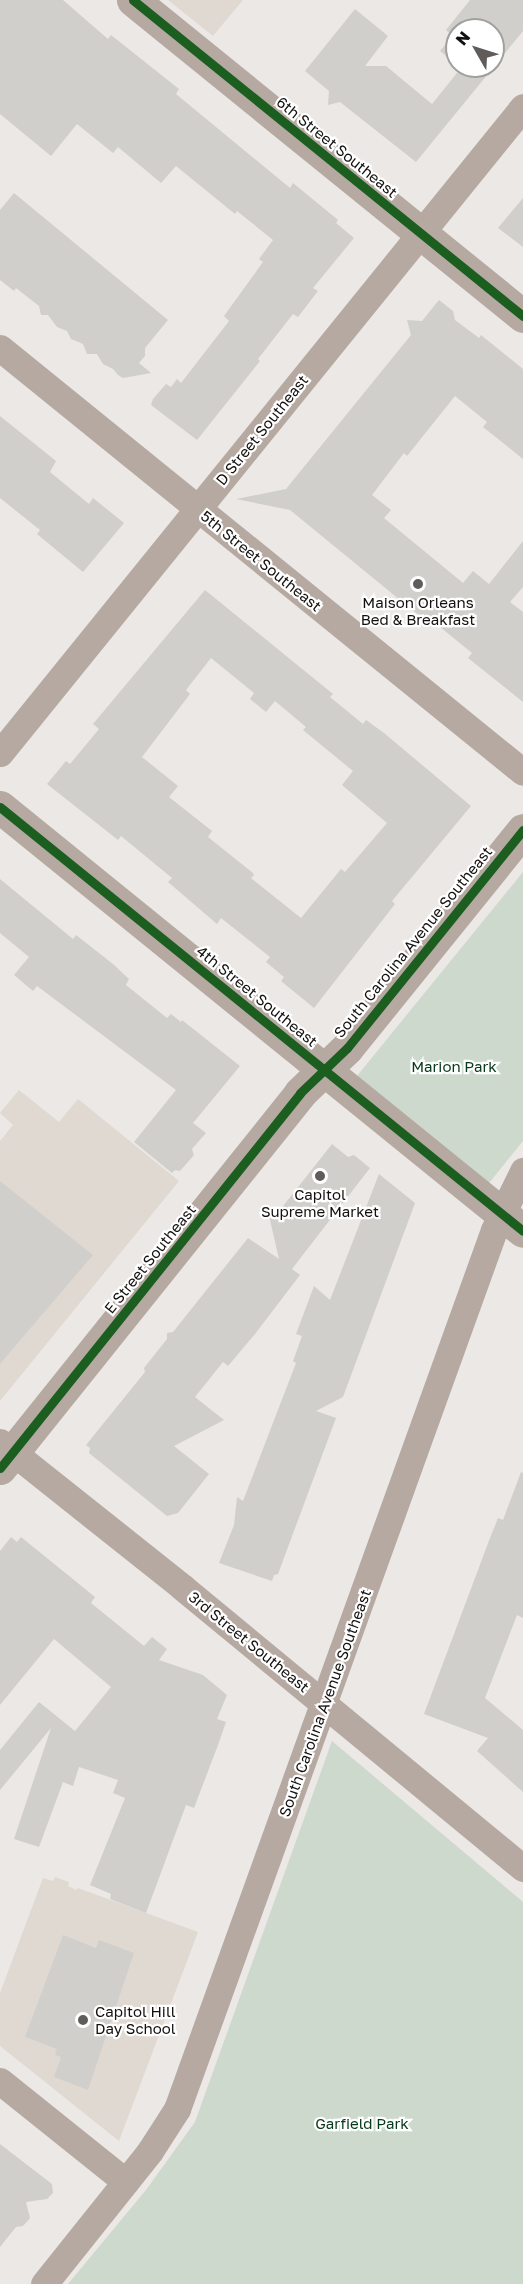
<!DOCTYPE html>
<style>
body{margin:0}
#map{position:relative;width:523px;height:2284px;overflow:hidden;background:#ebe8e5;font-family:"Golos Text",sans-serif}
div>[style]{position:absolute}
.built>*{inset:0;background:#e0d9d1}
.green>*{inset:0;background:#ccd9cc}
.building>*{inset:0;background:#d1cfcc}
.minor>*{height:27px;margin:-13.5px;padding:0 13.5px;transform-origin:13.5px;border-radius:13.5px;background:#b5a9a2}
.tertiary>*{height:33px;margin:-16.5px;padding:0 16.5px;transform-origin:16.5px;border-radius:16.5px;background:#b5a9a2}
.cycleway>*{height:9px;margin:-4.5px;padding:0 4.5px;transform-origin:4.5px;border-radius:4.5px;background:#1b5e20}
.dots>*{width:16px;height:16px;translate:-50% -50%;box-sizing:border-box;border:3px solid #fff;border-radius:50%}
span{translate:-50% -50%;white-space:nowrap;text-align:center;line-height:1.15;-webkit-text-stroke:4.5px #fff;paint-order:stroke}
.street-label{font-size:15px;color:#13110f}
.poi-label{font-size:15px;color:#13110f}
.left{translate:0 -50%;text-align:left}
.park-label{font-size:15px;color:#043919}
.north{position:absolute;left:445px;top:18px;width:60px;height:60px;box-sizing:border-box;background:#fff;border:2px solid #a1a09f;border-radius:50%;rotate:309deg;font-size:16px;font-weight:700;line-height:24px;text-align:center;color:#13110f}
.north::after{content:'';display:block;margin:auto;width:21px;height:27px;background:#5f5c5a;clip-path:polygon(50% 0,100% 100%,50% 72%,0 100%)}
</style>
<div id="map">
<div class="built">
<i style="clip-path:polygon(168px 0,243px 0,213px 36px)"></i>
<i style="clip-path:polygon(19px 1090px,59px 1122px,78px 1099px,179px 1181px,0 1401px,0 1141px,13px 1125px,0 1113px)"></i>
<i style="clip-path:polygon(55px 1877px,69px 1882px,68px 1886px,76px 1890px,78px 1888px,198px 1932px,119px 2141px,0 2046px,0 1993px,43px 1878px,53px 1881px)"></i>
</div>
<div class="green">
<i style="clip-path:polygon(523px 872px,523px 1141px,489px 1183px,357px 1076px)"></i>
<i style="clip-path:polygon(332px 1741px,523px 1902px,523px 2284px,68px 2284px,146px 2190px,195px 2122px)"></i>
</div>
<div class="building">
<i style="clip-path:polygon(0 0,63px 0,108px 39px,111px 35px,179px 89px,176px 94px,290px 188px,293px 183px,338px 220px,336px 223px,354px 238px,313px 288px,318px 291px,298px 317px,293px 314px,258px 359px,260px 361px,197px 440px,151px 405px,153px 399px,166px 384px,171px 387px,177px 379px,181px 383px,229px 321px,224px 316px,263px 262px,259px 259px,273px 240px,237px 211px,235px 214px,176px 166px,161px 183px,118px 147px,113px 153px,77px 124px,51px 156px,0 114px)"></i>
<i style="clip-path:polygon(470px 0,523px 0,523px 31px,416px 162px,340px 102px,328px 105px,329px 91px,305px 71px,355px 9px,388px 36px,365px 66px,386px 66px,432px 104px,461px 68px,458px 66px,493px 66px,493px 30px,457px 30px,457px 65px,440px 51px,453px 36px,446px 30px)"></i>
<i style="clip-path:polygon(14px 193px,168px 320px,145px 348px,145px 356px,139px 363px,151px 373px,123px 378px,118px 375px,113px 369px,103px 364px,97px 354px,87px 354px,83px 344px,71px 339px,67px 331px,57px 327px,48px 315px,41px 315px,39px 306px,16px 288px,14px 291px,0 280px,0 210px)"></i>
<i style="clip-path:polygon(523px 198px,523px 247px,498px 228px)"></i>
<i style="clip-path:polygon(439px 300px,453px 311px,455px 320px,479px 338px,481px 335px,523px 369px,523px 459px,483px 427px,487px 422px,455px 396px,407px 456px,404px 453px,372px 495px,391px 510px,384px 518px,463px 583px,473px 571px,489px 584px,523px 541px,523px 587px,510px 602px,523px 612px,523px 702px,468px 658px,472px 653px,429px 618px,427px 621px,411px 609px,290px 510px,236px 499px,286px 489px,411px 335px,407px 320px,422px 321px)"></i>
<i style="clip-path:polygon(0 416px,56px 461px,50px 472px,89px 504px,93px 498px,124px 523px,83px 572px,37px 534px,40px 530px,0 498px)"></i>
<i style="clip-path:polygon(evenodd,205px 590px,333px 694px,330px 697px,363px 724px,366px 720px,384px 733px,471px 806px,392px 901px,395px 904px,314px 1008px,281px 981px,284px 977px,266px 962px,270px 957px,221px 918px,217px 924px,168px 882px,172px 878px,121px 836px,118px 840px,47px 784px,66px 761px,70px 764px,99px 729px,93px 724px,205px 590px,211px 658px,254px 693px,250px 699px,266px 712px,275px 701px,306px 727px,303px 730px,353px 771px,342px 785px,387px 823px,345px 872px,341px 869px,301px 918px,251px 878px,254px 875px,253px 873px,208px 837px,212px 831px,169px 797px,178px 786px,142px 757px,190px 694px,186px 690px,211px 658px)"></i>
<i style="clip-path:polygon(0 879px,73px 939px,76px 935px,113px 964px,129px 979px,126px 985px,167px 1018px,171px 1014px,181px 1022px,182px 1020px,240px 1066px,193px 1123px,206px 1133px,192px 1149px,194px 1155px,180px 1171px,175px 1170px,172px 1173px,134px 1142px,176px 1090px,37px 986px,33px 991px,14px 975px,29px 957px,0 933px)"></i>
<i style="clip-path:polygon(332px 1144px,348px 1157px,354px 1155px,370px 1168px,292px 1269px,300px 1275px,255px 1334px,228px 1366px,223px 1362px,195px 1397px,224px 1420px,174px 1446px,209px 1474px,178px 1513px,167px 1516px,89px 1453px,90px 1448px,86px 1445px,145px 1372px,144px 1368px,167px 1339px,167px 1333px,173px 1332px,248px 1238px,279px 1259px,267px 1207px,280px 1210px)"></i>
<i style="clip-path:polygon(379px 1174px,415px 1203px,343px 1397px,316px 1411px,336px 1418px,278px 1574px,274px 1575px,272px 1581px,219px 1563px,234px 1525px,237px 1497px,243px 1501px,296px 1363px,293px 1361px,302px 1336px,296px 1334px,314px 1286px,330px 1300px)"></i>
<i style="clip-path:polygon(0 1181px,93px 1255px,0 1364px)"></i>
<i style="clip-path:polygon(521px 1472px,523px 1473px,523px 1618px,517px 1615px,485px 1698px,523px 1730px,523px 1792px,477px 1751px,488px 1738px,424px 1714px,490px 1538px,498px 1518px,503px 1520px)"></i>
<i style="clip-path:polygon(11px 1537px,17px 1542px,21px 1537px,95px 1597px,91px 1603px,144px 1646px,152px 1637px,167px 1649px,159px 1660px,203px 1675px,227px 1695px,217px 1719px,226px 1722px,218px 1745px,194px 1808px,186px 1805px,146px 1913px,110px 1899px,111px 1894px,90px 1885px,125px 1798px,113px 1793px,118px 1780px,79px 1767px,73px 1786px,63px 1782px,39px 1847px,14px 1839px,51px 1728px,0 1790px,0 1750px,39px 1702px,75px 1731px,111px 1687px,54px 1639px,0 1705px,0 1551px)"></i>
<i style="clip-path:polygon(63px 1935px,96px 1948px,99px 1940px,134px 1953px,88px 2090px,54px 2077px,61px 2057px,55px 2055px,57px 2049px,25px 2037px)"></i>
<i style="clip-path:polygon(0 2144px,52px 2184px,53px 2193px,47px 2199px,26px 2202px,30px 2218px,23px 2226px,16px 2227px,0 2247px)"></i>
</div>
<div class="minor">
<i style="left:0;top:348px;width:673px;rotate:39.03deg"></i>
<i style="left:0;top:753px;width:831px;rotate:-51.01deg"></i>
<i style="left:0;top:1442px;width:233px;rotate:38.5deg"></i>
<i style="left:182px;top:1587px;width:442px;rotate:39.5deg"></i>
<i style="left:0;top:2081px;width:161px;rotate:38.7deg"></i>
<i style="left:44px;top:2284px;width:170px;rotate:-51.4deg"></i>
<i style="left:150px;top:2151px;width:50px;rotate:-57.3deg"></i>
<i style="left:177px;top:2109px;width:934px;rotate:-70.17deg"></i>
<i style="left:494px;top:1230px;width:66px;rotate:-63.8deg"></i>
</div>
<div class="tertiary">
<i style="left:133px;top:0;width:502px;rotate:39.02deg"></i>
<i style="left:0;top:807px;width:673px;rotate:39.03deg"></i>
<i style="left:0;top:1468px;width:480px;rotate:-51.3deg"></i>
<i style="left:300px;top:1093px;width:65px;rotate:-43.8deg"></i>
<i style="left:347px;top:1048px;width:280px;rotate:-51.1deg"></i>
</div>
<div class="cycleway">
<i style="left:133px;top:0;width:502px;rotate:39.02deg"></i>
<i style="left:0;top:807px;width:673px;rotate:39.03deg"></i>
<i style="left:0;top:1468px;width:480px;rotate:-51.3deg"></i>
<i style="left:300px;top:1093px;width:65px;rotate:-43.8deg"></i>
<i style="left:347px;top:1048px;width:280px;rotate:-51.1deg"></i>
</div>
<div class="dots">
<i style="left:418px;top:584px;background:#5f5c5a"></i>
<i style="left:320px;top:1176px;background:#5f5c5a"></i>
<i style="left:83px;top:2020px;background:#5f5c5a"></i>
</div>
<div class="street-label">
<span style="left:337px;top:147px;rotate:39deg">6th Street Southeast</span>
<span style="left:262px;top:430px;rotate:-51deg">D Street Southeast</span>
<span style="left:261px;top:561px;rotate:39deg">5th Street Southeast</span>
<span style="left:413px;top:942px;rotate:-51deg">South Carolina Avenue Southeast</span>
<span style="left:257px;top:996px;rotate:39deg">4th Street Southeast</span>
<span style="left:150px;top:1259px;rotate:-51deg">E Street Southeast</span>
<span style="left:249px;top:1642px;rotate:39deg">3rd Street Southeast</span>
<span style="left:325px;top:1703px;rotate:-70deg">South Carolina Avenue Southeast</span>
</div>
<div class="poi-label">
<span style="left:418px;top:611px">Maison Orleans<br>Bed &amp; Breakfast</span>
<span style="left:320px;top:1203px">Capitol<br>Supreme Market</span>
<span class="left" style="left:95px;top:2020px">Capitol Hill<br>Day School</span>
</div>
<div class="park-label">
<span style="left:454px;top:1067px">Marion Park</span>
<span style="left:362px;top:2124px">Garfield Park</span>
</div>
<div class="north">N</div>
</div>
